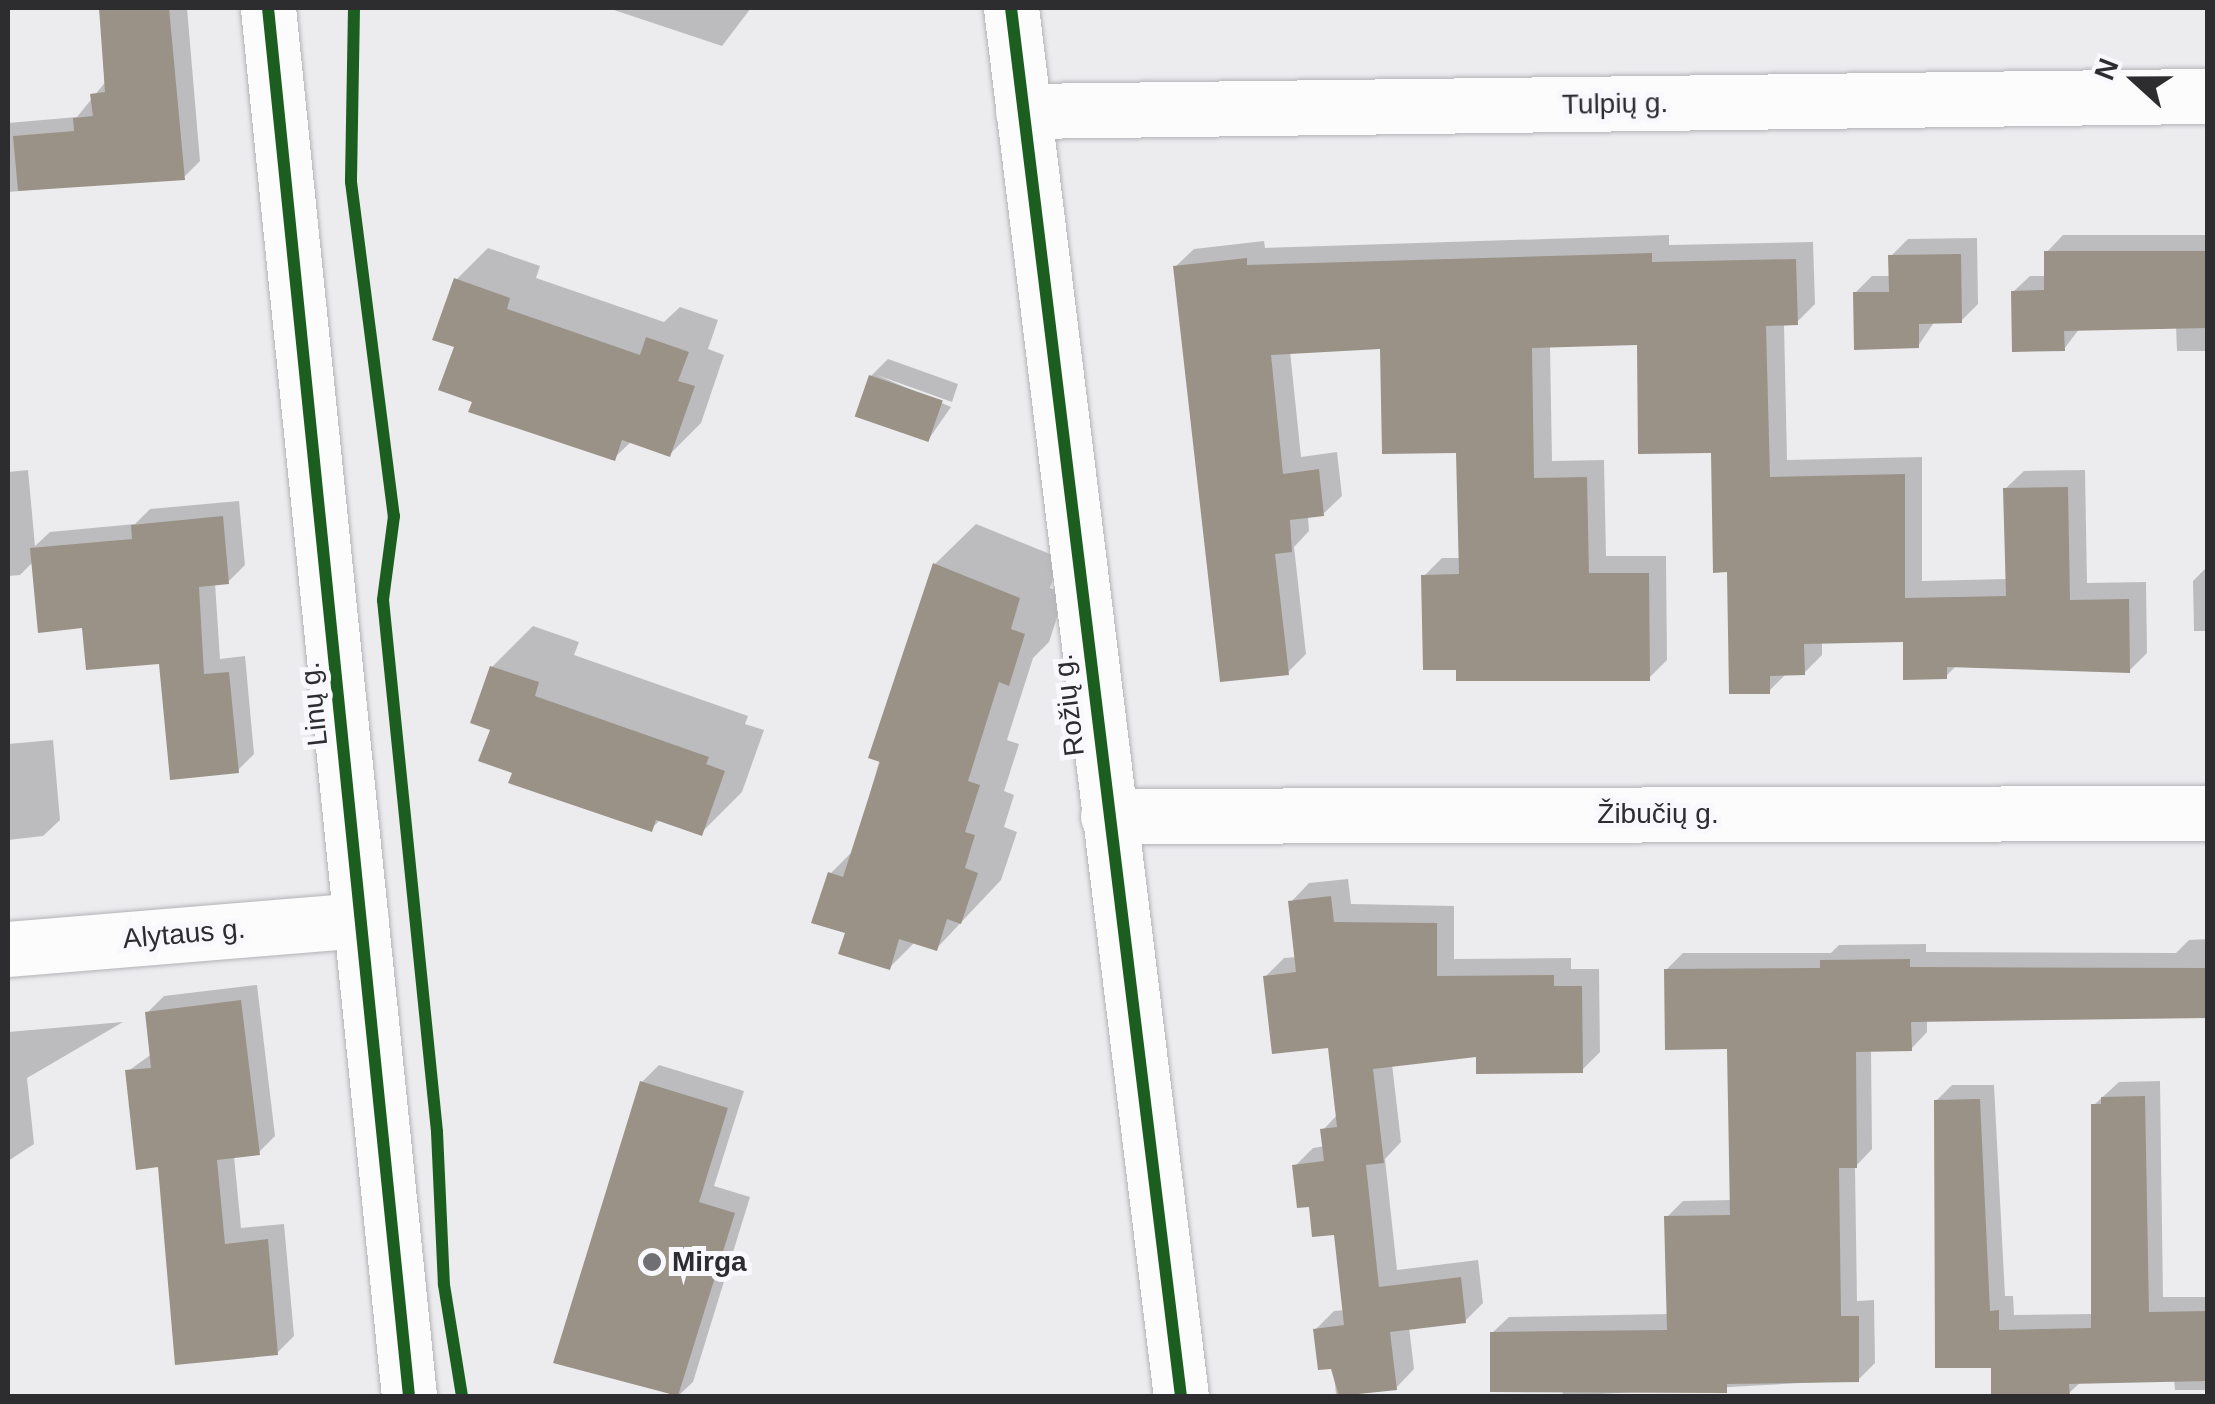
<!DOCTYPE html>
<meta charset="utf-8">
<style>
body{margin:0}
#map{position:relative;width:2215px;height:1404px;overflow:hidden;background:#ececef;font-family:Helvetica,sans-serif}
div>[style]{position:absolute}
.shadow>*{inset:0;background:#0003}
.building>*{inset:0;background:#9a9287;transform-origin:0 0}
.roads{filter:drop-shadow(0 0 2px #b3b3b6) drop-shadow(0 0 2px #b3b3b6)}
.minor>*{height:55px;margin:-27.5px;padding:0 27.5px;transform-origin:27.5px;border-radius:27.5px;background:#fcfcfd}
.cycleway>*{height:12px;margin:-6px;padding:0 6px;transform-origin:6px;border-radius:6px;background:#1b5e20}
.dots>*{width:28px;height:28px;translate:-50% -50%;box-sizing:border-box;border:5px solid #f8f8fd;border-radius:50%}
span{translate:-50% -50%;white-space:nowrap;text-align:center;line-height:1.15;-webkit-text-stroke:10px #f8f8fd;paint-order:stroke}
.street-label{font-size:28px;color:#2d2d2f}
.poi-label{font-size:28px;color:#2d2d2f;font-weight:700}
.left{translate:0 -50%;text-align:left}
.frame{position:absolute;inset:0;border:10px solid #2d2d2f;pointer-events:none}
.north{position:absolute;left:2085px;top:30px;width:100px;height:100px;-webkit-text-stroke:8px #f8f8fd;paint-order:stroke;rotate:291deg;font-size:28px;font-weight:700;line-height:40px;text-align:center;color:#2d2d2f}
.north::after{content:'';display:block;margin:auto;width:35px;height:45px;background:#2d2d2f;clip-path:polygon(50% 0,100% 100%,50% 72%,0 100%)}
</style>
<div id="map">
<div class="shadow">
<i style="clip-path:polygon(101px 8px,187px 8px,200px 161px,184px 177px,8px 192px,8px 123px,77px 117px,107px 80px)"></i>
<i style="clip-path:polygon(608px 8px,751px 8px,722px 46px)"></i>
<i style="clip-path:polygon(1669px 235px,1669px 245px,1813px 242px,1815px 304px,1797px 322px,1784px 323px,1787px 460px,1922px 457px,1922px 581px,2008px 579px,2005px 489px,2024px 471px,2085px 470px,2087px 583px,2146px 582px,2147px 653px,2129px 671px,1957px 665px,1946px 676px,1905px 640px,1822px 641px,1822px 655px,1804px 673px,1787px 673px,1769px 691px,1730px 570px,1714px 450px,1639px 343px,1550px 345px,1552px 461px,1604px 460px,1606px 556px,1666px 556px,1667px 660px,1649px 678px,1458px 667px,1424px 576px,1442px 558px,1461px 558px,1459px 450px,1383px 346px,1290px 351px,1301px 457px,1337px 452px,1342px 496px,1323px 514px,1308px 516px,1309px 531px,1294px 547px,1306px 654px,1288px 672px,1175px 267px,1194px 249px,1264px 241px,1265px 248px)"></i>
<i style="clip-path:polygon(2063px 235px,2208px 235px,2208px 351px,2177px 351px,2176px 326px,2080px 328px,2064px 349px,2013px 292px,2030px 276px,2047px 276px,2047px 252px)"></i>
<i style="clip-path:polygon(1977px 238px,1978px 304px,1961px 321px,1935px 321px,1918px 346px,1855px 293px,1872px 276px,1891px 276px,1891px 256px,1908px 239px)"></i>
<i style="clip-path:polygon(488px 248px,540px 266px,536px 278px,664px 322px,680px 307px,718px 320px,708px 349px,724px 355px,701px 423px,670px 454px,632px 441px,614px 458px,475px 401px,457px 346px,457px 279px)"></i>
<i style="clip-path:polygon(888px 359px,958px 384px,952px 402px,877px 375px,951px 407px,928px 440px,871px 376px)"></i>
<i style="clip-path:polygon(28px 470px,35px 546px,50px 532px,135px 524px,150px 509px,239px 501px,245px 565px,228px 582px,215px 583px,220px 659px,245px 656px,254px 754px,237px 771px,161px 661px,84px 626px,34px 561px,20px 575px,8px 576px,8px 472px)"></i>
<i style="clip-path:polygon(976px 524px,1060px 558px,1050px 588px,1065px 593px,1049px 642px,1033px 658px,1007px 740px,1019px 744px,1004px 791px,1014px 795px,1004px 827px,1017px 832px,1001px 880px,936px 949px,915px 942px,889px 968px,849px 932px,830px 874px,854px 850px,935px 564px)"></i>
<i style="clip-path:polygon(2208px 566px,2208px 631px,2194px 631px,2193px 581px)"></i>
<i style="clip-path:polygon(533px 626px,579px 642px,574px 655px,748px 716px,745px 724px,764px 730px,742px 792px,701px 833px,661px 819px,651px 829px,515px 772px,493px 728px,492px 667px)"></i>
<i style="clip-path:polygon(53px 740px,60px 820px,43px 836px,8px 840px,8px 744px)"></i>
<i style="clip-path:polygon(1348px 879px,1351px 904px,1454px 906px,1454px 959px,1571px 958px,1571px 969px,1599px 969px,1600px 1052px,1582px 1070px,1478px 1054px,1392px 1064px,1401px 1142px,1385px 1159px,1397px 1270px,1478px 1260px,1483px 1303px,1465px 1321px,1409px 1327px,1414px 1369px,1396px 1388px,1336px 1394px,1333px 1366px,1316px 1329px,1334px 1311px,1345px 1310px,1336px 1232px,1311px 1204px,1295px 1166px,1313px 1148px,1325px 1146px,1323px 1130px,1338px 1114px,1330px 1045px,1266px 976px,1284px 958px,1297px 957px,1291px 902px,1309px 883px)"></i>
<i style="clip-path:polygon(2208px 939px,2208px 1015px,1927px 1020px,1927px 1032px,1911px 1049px,1871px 1049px,1872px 1149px,1855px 1167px,1857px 1301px,1874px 1300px,1875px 1363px,1858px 1380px,1563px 1396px,1562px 1388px,1492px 1333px,1509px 1317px,1669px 1314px,1667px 1217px,1683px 1201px,1732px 1200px,1730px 1046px,1666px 970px,1683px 953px,1831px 953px,1839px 945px,1926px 944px,1926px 952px,2176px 953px,2189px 940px)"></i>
<i style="clip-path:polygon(257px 985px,275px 1136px,258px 1153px,234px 1156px,241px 1228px,284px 1224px,294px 1336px,277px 1353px,160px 1164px,128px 1071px,152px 1054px,148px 1012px,164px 996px)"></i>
<i style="clip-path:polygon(123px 1022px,27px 1078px,34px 1144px,8px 1161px,8px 1032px)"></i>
<i style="clip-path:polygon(659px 1065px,744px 1091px,714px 1186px,750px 1197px,693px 1382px,678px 1396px,556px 1361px,642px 1082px)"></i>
<i style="clip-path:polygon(2160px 1081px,2163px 1297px,2208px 1297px,2208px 1390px,2175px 1390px,2174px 1379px,2082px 1381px,2068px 1394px,1994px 1396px,1993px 1365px,1936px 1101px,1952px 1085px,1994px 1085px,2005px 1296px,2013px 1296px,2014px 1315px,2094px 1314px,2094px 1105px,2119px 1082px)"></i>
</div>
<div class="building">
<i style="clip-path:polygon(99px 8px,169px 8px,185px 180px,18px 191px,13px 136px,74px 131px,73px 118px,93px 116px,90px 94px,105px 92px)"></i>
<i style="clip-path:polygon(2044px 251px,2208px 251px,2208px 328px,2064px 331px,2065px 351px,2012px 352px,2011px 291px,2044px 290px)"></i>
<i style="clip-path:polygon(1652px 253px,1652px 262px,1796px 259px,1798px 325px,1766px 326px,1770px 477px,1905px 474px,1905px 598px,2006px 596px,2003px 488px,2068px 487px,2070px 600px,2129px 599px,2130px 673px,1947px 667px,1947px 679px,1903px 680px,1903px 642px,1804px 644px,1805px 675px,1770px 676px,1770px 694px,1729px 694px,1727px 572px,1713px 573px,1711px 453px,1638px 454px,1637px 345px,1532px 348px,1534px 478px,1587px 477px,1589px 573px,1649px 573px,1650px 681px,1456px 681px,1456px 670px,1423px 670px,1421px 575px,1459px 574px,1456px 453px,1382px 454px,1380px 349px,1271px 355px,1283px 474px,1319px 469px,1324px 516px,1290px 520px,1292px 552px,1275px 554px,1289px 675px,1220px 682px,1173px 266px,1247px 258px,1247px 265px)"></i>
<i style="clip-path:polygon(1961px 254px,1962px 323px,1919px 324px,1919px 348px,1854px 350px,1853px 292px,1889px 292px,1888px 255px)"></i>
<i style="clip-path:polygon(454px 278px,510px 298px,507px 309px,640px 355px,646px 337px,689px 352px,678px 381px,695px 386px,670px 457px,622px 440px,615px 461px,468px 412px,472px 402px,438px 390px,454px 347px,432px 340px)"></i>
<i style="left:869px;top:375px;width:78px;height:44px;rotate:19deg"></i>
<i style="clip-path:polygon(223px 516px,229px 584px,199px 587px,204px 674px,229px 672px,239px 773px,170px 780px,159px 664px,86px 670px,82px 628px,38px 633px,30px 548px,132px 539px,131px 525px)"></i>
<i style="clip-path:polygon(933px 563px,1020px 598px,1011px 629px,1025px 634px,1009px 686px,999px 682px,968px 781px,980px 785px,965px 832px,975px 835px,965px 868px,978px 873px,961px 924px,947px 919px,937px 951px,899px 939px,890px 970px,838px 954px,845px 933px,811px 923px,828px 872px,843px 877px,880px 762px,868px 758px)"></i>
<i style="clip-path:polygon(490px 666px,539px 682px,535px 696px,709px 757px,706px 764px,725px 771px,702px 836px,656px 820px,652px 832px,508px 783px,512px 773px,478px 761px,490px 730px,470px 723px)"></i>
<i style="clip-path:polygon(1331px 896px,1334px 922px,1437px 923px,1437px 976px,1554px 975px,1554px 986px,1582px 986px,1583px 1073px,1476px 1074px,1476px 1057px,1373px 1069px,1384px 1163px,1366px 1165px,1379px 1287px,1461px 1277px,1466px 1323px,1390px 1332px,1397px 1390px,1339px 1396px,1331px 1369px,1318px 1370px,1313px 1329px,1344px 1325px,1334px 1235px,1312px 1237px,1309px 1207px,1297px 1208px,1292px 1165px,1324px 1161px,1320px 1129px,1337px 1127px,1328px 1048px,1272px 1054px,1263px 976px,1296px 972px,1288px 901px)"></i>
<i style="clip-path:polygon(1910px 959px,1910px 967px,2208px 968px,2208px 1018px,1911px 1022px,1912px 1051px,1856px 1052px,1857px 1168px,1839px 1168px,1841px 1316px,1859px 1316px,1859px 1382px,1727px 1384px,1727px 1393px,1490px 1392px,1490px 1332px,1667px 1330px,1664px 1216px,1730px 1215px,1727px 1049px,1665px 1050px,1664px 969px,1820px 968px,1820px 960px)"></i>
<i style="clip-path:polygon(241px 1000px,260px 1155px,217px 1160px,225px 1244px,268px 1239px,278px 1355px,175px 1365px,158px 1167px,136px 1170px,125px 1070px,151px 1068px,145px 1012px)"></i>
<i style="clip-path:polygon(640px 1081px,728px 1108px,699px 1202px,735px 1213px,678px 1396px,553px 1363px)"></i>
<i style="clip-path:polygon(2145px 1096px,2149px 1312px,2208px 1311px,2208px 1381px,2069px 1384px,2070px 1396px,1991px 1396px,1991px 1368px,1935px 1368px,1934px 1100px,1980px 1099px,1990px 1311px,1999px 1310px,1999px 1330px,2091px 1328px,2091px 1104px,2101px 1104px,2101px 1097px)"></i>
</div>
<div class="roads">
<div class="minor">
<i style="left:268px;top:8px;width:1395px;rotate:84.2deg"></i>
<i style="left:1011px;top:8px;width:1398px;rotate:83.02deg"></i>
<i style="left:1023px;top:111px;width:1185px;rotate:-0.73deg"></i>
<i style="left:1108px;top:816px;width:1100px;rotate:-0.16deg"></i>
<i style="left:8px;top:949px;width:354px;rotate:-4.7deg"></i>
</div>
</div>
<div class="cycleway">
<i style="left:268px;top:8px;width:1395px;rotate:84.2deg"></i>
<i style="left:354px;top:8px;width:174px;rotate:91deg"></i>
<i style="left:351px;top:182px;width:337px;rotate:82.7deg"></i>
<i style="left:394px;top:516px;width:85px;rotate:97.5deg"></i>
<i style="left:383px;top:600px;width:535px;rotate:84.2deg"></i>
<i style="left:437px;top:1132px;width:153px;rotate:87.4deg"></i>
<i style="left:444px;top:1285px;width:112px;rotate:80.8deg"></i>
<i style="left:1011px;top:8px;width:1398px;rotate:83.02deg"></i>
</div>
<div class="dots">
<i style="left:652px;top:1262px;background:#707072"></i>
</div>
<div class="street-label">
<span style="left:1615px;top:104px;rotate:-1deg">Tulpių g.</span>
<span style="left:314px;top:704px;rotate:-96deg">Linų g.</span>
<span style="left:1069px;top:705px;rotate:-97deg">Rožių g.</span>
<span style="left:1658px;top:814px">Žibučių g.</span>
<span style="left:184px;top:934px;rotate:-5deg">Alytaus g.</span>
</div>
<div class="poi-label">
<span class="left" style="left:672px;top:1262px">Mirga</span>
</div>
<div class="frame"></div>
<div class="north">N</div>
</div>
